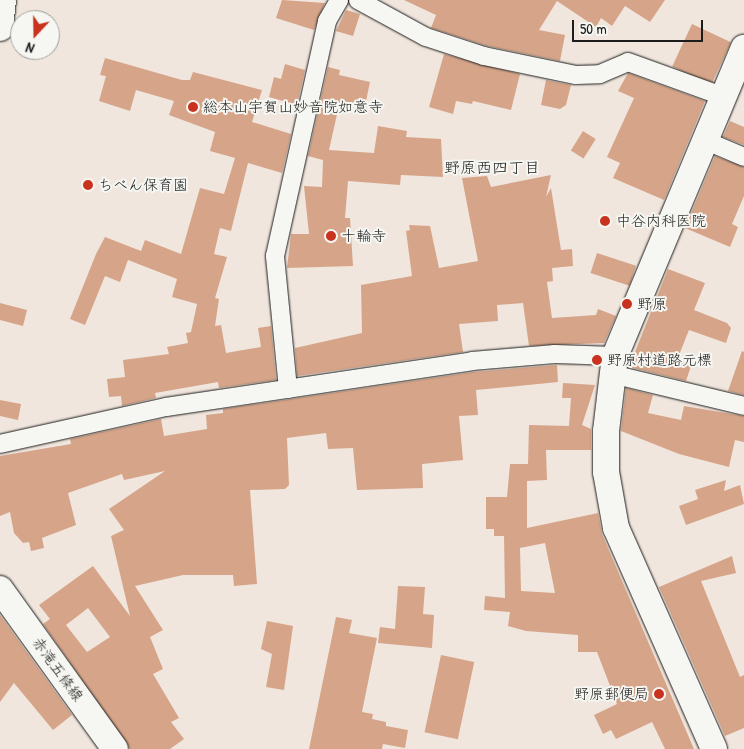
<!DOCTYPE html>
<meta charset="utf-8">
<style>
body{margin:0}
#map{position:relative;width:744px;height:749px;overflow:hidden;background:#f0e6dd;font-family:"Patrick Hand","Klee One",sans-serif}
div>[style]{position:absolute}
.building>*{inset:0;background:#d6a589;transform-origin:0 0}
.roads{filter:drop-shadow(0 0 1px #1c1c1c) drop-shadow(0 0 1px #1c1c1c)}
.street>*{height:18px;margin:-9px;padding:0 9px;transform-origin:9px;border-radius:9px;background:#f6f6f2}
.secondary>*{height:26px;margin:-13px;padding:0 13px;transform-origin:13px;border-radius:13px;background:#f6f6f2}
.dots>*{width:14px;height:14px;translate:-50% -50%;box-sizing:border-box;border:2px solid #f6f6f2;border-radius:50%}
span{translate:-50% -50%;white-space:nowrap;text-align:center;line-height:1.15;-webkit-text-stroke:4px #f6f6f2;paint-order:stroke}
.poi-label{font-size:15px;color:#1c1c1c}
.left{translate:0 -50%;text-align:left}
.right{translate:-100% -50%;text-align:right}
.street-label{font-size:15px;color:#1c1c1c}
.neighbourhood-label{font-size:16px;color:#1c1c1c}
.north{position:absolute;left:10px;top:10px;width:50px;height:50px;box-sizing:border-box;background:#f6f6f2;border:1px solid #9f9f9c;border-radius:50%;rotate:201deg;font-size:14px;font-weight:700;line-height:20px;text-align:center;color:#1c1c1c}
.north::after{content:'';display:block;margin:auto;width:18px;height:22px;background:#c8321e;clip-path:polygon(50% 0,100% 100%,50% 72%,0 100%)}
.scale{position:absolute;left:572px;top:20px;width:131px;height:22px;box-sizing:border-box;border:2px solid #1c1c1c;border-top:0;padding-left:6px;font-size:15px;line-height:18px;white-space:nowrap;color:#1c1c1c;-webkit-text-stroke:4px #f6f6f2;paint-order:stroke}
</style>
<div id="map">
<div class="building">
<i style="clip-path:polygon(282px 0,325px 3px,314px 30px,276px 18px)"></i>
<i style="clip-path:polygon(404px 0,665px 0,650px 22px,625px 6px,612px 26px,601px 18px,596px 27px,557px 1px,539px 30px,565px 35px,560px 61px,487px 46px,431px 28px,436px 15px)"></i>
<i style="clip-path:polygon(346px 10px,360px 14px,353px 36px,336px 31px)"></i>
<i style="left:692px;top:24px;width:43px;height:47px;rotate:25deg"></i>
<i style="clip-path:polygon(444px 54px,520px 74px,511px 110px,473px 101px,472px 104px,456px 101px,453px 114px,429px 107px)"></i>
<i style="clip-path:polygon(105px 58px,182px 80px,190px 80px,193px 72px,262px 90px,252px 122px,291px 134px,282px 173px,248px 163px,231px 231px,220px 228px,214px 254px,227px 257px,215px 298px,219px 299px,215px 326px,221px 325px,226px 353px,261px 347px,258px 328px,271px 326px,276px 380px,219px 388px,218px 382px,155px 393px,156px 398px,122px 406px,121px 396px,109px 397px,107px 379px,125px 377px,123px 360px,169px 354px,167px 347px,188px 343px,186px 333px,191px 332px,197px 304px,172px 297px,177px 279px,128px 260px,120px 282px,105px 276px,85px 325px,70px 319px,96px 254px,105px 237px,141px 251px,145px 240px,181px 254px,200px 188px,224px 194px,235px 158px,210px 151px,215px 132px,169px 115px,174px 101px,136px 90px,130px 111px,99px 101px,106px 76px,100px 75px)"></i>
<i style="clip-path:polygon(285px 64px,305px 70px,297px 105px,269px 97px,274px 77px,281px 79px)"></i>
<i style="clip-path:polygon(328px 67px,340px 70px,339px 75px,370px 82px,365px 106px,340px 101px,329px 150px,374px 153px,378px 126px,407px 131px,406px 137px,441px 139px,443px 177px,401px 175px,400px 185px,348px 181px,345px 218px,350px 218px,353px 266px,287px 268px,291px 234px,309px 234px,304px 186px,322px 187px,323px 160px,308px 156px)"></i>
<i style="clip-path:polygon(628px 73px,705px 101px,664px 200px,613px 178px,620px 163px,607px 157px,634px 98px,618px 91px)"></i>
<i style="clip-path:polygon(546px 80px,571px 85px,566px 105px,560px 109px,541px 105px)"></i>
<i style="clip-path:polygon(730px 121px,744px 127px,744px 145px,723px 137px)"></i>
<i style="left:583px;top:131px;width:15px;height:23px;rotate:32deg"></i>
<i style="clip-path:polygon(715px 156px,744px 167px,744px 196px,732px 224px,738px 227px,730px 247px,685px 228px)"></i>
<i style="clip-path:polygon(551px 175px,546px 197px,551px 188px,561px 250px,572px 249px,573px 266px,552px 268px,553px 281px,547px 282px,552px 318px,596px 315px,598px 309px,616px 316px,604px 343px,529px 346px,523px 303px,497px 305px,498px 321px,459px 324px,463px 352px,297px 376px,295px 348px,362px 333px,361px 285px,412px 276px,406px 231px,410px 230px,409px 225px,430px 226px,439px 268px,478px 261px,462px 178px,487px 176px,491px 187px)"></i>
<i style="left:597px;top:253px;width:41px;height:21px;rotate:18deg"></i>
<i style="clip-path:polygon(668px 269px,705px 283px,694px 310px,727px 323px,731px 328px,726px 343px,689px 330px,677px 360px,691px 366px,686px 381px,629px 367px)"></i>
<i style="clip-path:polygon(0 303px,27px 310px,23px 326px,0 320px)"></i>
<i style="clip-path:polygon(742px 351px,744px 352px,744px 395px,728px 391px)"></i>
<i style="clip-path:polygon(evenodd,557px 365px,558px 382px,476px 390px,478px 415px,459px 416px,463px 460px,422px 464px,423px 488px,357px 490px,353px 448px,328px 449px,326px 433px,287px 438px,289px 485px,285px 489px,250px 490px,257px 584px,234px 586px,233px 575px,183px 575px,135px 586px,163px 630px,150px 637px,163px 669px,153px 674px,179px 718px,171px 722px,184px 739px,170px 749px,130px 749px,43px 624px,50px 619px,39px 605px,93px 566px,130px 616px,111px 536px,124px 530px,109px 509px,165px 471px,124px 480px,122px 474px,68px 493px,76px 525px,42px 538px,44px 548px,31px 551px,29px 542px,23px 543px,14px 533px,10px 512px,0 516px,0 456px,71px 444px,70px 439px,161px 419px,164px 436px,207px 429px,206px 415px,223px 413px,223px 409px,473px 372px,557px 365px,88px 608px,110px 637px,87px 652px,66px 625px,88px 608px)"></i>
<i style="clip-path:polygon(evenodd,563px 383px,595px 385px,582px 425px,591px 429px,591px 450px,546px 450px,547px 480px,527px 481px,527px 528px,598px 513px,602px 534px,694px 749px,665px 749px,652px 722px,616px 739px,611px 730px,603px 734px,594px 715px,617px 704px,597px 652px,578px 652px,578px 635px,526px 631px,508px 626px,510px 612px,484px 610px,485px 596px,505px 598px,504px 536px,494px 536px,494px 529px,486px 529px,486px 497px,507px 497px,510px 464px,528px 464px,529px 425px,569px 426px,571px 398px,562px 398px,563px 383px,545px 543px,555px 593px,521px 591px,520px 548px,545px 543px)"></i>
<i style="clip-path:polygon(626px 388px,653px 395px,648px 413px,681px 420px,684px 406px,744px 416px,744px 442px,735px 440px,729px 467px,679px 454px,621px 431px)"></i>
<i style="clip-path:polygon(0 400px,21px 404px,18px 420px,0 416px)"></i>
<i style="clip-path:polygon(726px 480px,724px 491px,740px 485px,744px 504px,686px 525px,679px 506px,698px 499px,695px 490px)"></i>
<i style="clip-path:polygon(732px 556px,736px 573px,701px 581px,740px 677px,744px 675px,744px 728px,725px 736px,659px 587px)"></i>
<i style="clip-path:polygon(398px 586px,425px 587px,423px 614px,434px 615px,432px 648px,378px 643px,380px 627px,395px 629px)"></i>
<i style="clip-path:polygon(0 615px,72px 715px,53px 730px,14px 683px,0 702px)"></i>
<i style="clip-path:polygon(336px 617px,352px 620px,349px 633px,377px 638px,362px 712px,373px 714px,372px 719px,386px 722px,386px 726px,408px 730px,405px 748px,383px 744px,382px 749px,309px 749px)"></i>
<i style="clip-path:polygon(267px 621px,293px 626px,284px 690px,266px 687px,272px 654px,261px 649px)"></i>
<i style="left:441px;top:655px;width:34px;height:79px;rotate:12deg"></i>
</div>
<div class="roads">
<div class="street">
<i style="left:358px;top:0;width:77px;rotate:28.6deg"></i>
<i style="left:426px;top:37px;width:61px;rotate:18.1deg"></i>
<i style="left:484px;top:56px;width:94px;rotate:11.7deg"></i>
<i style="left:576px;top:75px;width:24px;rotate:-2deg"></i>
<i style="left:600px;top:74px;width:30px;rotate:-23deg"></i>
<i style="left:628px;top:62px;width:100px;rotate:19.9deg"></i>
<i style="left:704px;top:140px;width:43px;rotate:23deg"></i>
<i style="left:612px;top:374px;width:136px;rotate:13.6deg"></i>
<i style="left:288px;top:389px;width:134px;rotate:-95.6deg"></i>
<i style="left:275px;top:256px;width:241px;rotate:-77.5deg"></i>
<i style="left:327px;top:21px;width:24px;rotate:-60deg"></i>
<i style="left:0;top:444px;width:170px;rotate:-12.6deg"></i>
<i style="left:166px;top:407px;width:309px;rotate:-8.5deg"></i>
<i style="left:472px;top:361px;width:83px;rotate:-4.8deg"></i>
<i style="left:555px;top:354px;width:60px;rotate:1.9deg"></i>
</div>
<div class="secondary">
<i style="left:0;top:28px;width:28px;rotate:-84deg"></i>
<i style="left:0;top:589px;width:197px;rotate:54.3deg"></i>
<i style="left:714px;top:749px;width:242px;rotate:-113.9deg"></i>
<i style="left:616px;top:528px;width:57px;rotate:-100.1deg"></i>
<i style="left:606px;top:472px;width:41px;rotate:-90deg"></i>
<i style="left:606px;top:431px;width:76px;rotate:-83.2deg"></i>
<i style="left:615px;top:356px;width:334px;rotate:-67.3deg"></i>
</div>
</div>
<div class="dots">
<i style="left:193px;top:107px;background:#c8321e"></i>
<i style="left:88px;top:185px;background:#c8321e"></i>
<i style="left:605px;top:221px;background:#c8321e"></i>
<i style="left:331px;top:236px;background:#c8321e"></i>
<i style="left:627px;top:304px;background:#c8321e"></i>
<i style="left:597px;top:360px;background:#c8321e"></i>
<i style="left:659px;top:694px;background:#c8321e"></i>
</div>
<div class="poi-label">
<span class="left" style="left:203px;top:107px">総本山宇賀山妙音院如意寺</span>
<span class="left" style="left:98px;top:185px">ちべん保育園</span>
<span class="left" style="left:616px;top:221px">中谷内科医院</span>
<span class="left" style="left:341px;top:236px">十輪寺</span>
<span class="left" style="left:637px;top:304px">野原</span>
<span class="left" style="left:607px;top:360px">野原村道路元標</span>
<span class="right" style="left:649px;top:694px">野原郵便局</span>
</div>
<div class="street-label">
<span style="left:58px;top:669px;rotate:54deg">赤滝五條線</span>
</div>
<div class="neighbourhood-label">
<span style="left:492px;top:167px">野原西四丁目</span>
</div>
<div class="north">N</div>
<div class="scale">50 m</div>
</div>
